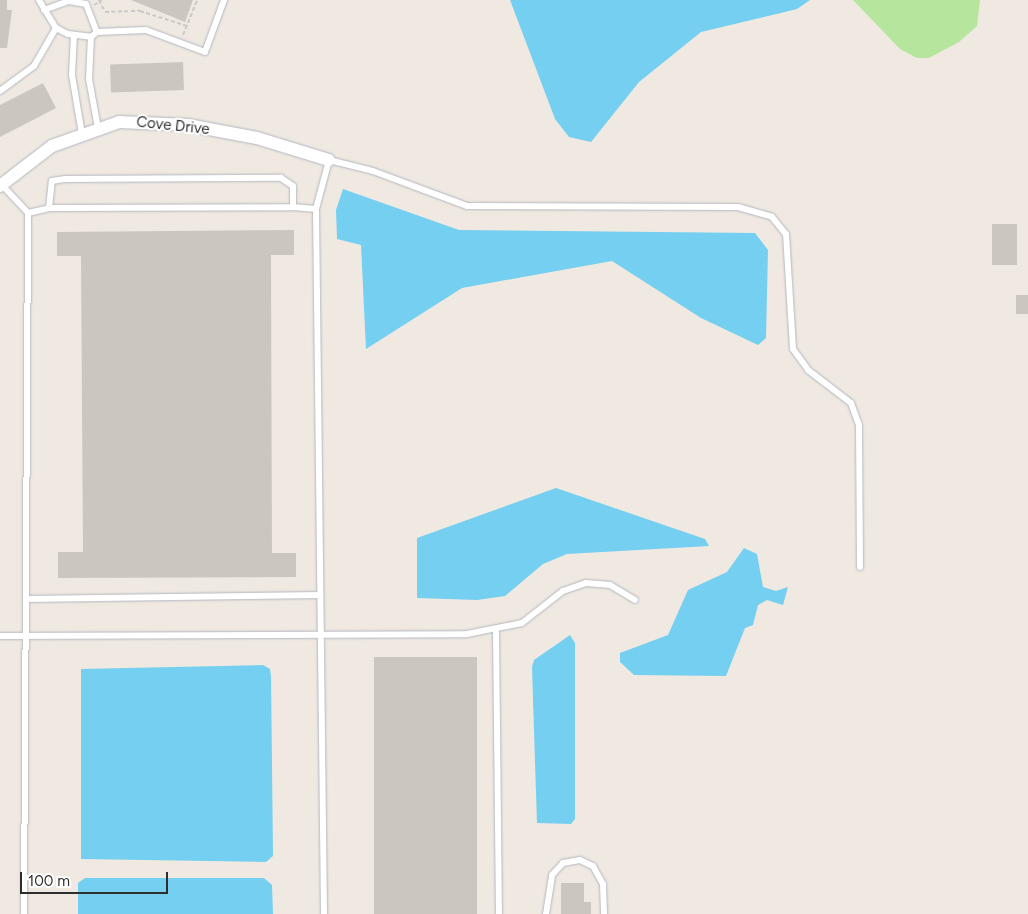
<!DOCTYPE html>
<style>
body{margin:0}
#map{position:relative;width:1028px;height:914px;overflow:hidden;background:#efe9e1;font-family:Figtree,sans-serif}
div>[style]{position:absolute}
.green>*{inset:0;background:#b6e59e}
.water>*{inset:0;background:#75cff0}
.building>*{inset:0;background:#cbc7bf;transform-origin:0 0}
.path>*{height:2px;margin-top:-1px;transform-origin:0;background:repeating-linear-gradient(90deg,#c9c9c9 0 4px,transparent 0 6.5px)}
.roads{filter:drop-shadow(0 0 1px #b4b7c1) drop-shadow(0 0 1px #b4b7c1)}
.lane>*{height:6px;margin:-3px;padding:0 3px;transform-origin:3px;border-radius:3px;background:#fff}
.street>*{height:12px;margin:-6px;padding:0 6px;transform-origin:6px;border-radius:6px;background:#fff}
span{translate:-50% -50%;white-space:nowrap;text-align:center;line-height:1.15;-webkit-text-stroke:4px #fff;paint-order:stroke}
.street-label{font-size:15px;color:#2e2e2e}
.scale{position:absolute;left:20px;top:872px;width:148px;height:22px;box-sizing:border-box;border:2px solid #2e2e2e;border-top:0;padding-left:6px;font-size:15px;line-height:18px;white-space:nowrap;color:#2e2e2e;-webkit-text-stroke:4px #fff;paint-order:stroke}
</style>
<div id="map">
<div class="green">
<i style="clip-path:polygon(853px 0,980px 0,977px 26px,959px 42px,929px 58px,917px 58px,900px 49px)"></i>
</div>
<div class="water">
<i style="clip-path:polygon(510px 0,810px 0,797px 9px,701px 32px,639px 82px,591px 142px,569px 137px,555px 119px)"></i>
<i style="clip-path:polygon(343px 189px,459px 230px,755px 233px,768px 250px,766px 338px,758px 345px,701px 318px,612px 261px,462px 288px,366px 349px,361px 245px,337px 239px,336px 210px)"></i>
<i style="clip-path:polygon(556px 488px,705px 539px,709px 546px,567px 554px,543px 564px,505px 596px,477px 600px,417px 598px,417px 538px)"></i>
<i style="clip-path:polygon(744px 548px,757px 554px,763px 587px,776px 591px,788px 587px,783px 605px,767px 600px,758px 605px,753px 625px,745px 628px,726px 676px,634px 675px,620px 662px,620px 653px,668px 635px,688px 590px,727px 572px)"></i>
<i style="clip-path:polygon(570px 635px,575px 643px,575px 819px,571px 824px,537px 823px,532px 667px,534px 660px)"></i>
<i style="clip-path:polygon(263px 665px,270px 669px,271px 677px,273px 856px,266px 862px,81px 859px,81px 669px)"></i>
<i style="clip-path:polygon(85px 878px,264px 878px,272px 885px,273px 914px,78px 914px,78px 883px)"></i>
</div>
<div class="building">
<i style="clip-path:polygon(0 0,7px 0,7px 10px,12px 10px,7px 48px,0 48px)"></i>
<i style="clip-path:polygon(131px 0,193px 0,185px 22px)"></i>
<i style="left:183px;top:62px;width:28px;height:73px;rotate:88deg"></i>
<i style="clip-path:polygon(43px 83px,56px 108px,0 137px,0 105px)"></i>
<i style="left:992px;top:224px;width:25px;height:41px"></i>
<i style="clip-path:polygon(294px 230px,294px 255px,271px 255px,272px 553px,296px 553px,296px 577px,58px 578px,58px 552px,83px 552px,81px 256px,57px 256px,57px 232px)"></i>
<i style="left:1016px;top:295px;width:12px;height:19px"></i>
<i style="left:374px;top:657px;width:103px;height:257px"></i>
<i style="clip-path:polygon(561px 883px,584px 883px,584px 902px,591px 902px,591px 914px,561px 914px)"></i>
</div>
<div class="path">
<i style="left:99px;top:0;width:13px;rotate:63deg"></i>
<i style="left:105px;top:12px;width:35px;rotate:-2deg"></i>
<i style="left:140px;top:11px;width:49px;rotate:17.7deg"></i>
<i style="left:94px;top:5px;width:9px;rotate:-32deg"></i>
<i style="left:183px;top:35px;width:38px;rotate:-68deg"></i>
</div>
<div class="roads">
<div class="lane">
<i style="left:39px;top:0;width:33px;rotate:59deg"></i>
<i style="left:56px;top:28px;width:13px;rotate:27deg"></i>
<i style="left:68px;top:34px;width:23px;rotate:7deg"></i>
<i style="left:91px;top:37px;width:8px;rotate:-40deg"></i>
<i style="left:97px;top:32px;width:49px;rotate:-2.3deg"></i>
<i style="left:146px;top:30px;width:63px;rotate:20.4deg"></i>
<i style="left:205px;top:52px;width:55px;rotate:-69.9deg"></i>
<i style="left:44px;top:10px;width:27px;rotate:-20deg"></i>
<i style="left:69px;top:1px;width:17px;rotate:10deg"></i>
<i style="left:86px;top:4px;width:30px;rotate:69deg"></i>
<i style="left:74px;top:35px;width:40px;rotate:92.9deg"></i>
<i style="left:72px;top:75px;width:60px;rotate:80.4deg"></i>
<i style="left:91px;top:37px;width:42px;rotate:92.7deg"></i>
<i style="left:89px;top:79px;width:50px;rotate:79.6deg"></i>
<i style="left:0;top:91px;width:42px;rotate:-36.3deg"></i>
<i style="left:34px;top:66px;width:44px;rotate:-59.9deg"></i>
<i style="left:2px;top:185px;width:38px;rotate:47deg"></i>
<i style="left:28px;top:213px;width:22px;rotate:-13deg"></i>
<i style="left:49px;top:208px;width:27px;rotate:-84deg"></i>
<i style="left:52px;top:181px;width:13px;rotate:-9deg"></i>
<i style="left:65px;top:179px;width:216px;rotate:-0.3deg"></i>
<i style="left:281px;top:178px;width:14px;rotate:34deg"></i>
<i style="left:293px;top:186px;width:21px;rotate:90deg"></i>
<i style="left:293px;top:207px;width:23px;rotate:5deg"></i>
<i style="left:49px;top:208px;width:244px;rotate:-0.2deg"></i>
<i style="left:28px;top:599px;width:290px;rotate:-0.8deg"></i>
<i style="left:496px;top:632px;width:282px;rotate:89.4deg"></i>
<i style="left:0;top:636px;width:467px;rotate:-0.2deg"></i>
<i style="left:467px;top:634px;width:56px;rotate:-11.3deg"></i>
<i style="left:522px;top:623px;width:52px;rotate:-38deg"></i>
<i style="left:563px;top:591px;width:24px;rotate:-19deg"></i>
<i style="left:586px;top:583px;width:24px;rotate:5deg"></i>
<i style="left:610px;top:585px;width:29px;rotate:31deg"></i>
<i style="left:24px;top:914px;width:701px;rotate:-89.67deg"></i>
<i style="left:324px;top:914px;width:705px;rotate:-90.65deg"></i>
<i style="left:316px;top:209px;width:51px;rotate:-75.1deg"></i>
<i style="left:329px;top:160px;width:45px;rotate:14deg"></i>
<i style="left:373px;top:171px;width:100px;rotate:20.4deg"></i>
<i style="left:467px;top:206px;width:271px;rotate:0.2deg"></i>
<i style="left:738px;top:207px;width:35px;rotate:16deg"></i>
<i style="left:772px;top:217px;width:22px;rotate:51deg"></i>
<i style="left:786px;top:234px;width:115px;rotate:86.5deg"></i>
<i style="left:793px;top:349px;width:26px;rotate:54deg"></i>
<i style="left:808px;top:370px;width:54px;rotate:37.5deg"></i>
<i style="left:851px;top:403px;width:23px;rotate:70deg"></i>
<i style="left:859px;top:425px;width:142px;rotate:89.6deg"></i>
<i style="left:546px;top:914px;width:39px;rotate:-81deg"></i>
<i style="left:552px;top:875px;width:16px;rotate:-47deg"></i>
<i style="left:563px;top:863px;width:17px;rotate:-10deg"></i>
<i style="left:580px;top:860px;width:14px;rotate:25deg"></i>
<i style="left:593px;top:866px;width:21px;rotate:61deg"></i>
<i style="left:603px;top:884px;width:30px;rotate:88deg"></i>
</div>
<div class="street">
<i style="left:0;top:186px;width:66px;rotate:-37.6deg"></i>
<i style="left:52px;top:146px;width:71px;rotate:-19.7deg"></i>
<i style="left:119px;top:122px;width:69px;rotate:2.5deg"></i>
<i style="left:188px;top:125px;width:70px;rotate:10.7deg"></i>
<i style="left:257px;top:138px;width:75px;rotate:17deg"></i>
</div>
</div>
<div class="street-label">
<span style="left:173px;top:126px;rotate:6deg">Cove Drive</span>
</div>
<div class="scale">100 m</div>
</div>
